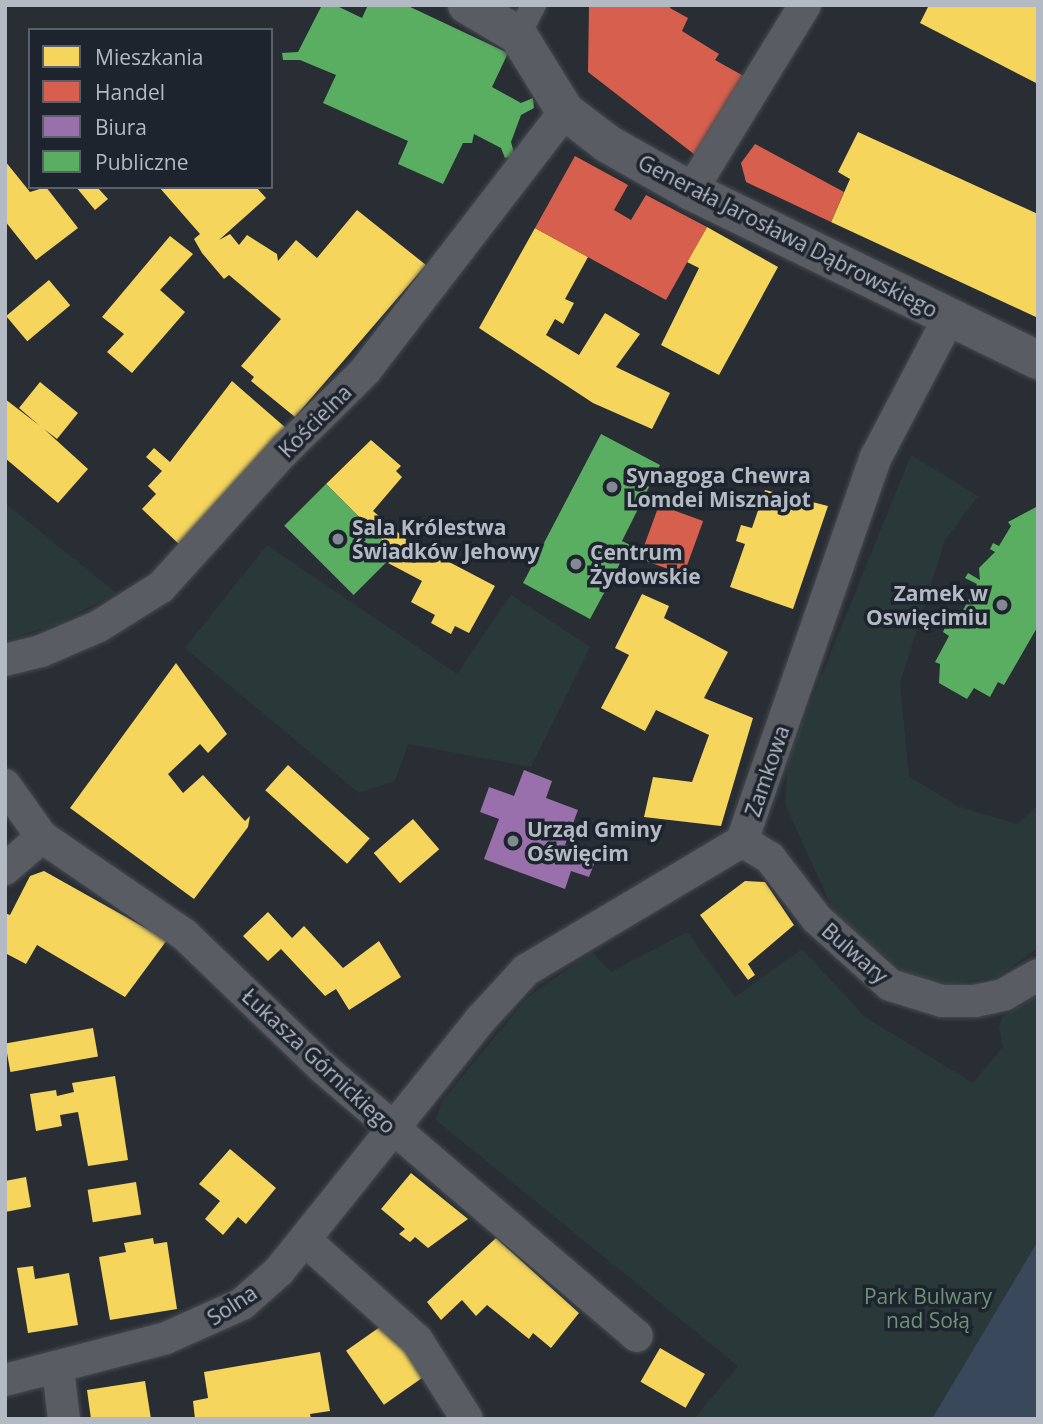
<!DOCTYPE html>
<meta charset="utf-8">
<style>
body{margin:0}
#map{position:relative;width:1043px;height:1424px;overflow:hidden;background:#292e34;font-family:"Open Sans",sans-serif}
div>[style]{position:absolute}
.green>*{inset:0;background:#29393a}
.water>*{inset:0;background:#3a485b}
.homes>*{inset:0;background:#f6d55c;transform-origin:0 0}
.shops>*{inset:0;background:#d6604d;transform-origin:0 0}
.offices>*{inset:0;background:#9970ab}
.public>*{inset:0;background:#5aae61;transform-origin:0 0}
.roads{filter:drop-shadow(0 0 2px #464a4f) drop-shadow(0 0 2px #464a4f)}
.pedestrian>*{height:24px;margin:-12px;padding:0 12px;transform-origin:12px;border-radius:12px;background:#595c62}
.minor>*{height:32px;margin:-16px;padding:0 16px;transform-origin:16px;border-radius:16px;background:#595c62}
.tertiary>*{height:38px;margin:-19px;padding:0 19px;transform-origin:19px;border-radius:19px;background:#595c62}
.dots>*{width:19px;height:19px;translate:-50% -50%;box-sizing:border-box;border:4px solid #1d242d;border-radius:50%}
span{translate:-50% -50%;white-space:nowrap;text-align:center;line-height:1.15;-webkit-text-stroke:7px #1d242d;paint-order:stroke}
.street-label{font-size:21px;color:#b3bac4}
.poi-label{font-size:21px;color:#b3bac4;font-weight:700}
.left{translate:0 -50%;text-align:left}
.right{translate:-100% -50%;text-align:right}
.park-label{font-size:21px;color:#6d9375}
.frame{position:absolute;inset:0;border:7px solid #b3bac4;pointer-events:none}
.legend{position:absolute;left:28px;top:28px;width:245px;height:161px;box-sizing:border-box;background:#1d242d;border:2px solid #596069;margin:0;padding:9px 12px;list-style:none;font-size:21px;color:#b3bac4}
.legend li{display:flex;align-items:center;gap:14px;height:35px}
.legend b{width:35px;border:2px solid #596069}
</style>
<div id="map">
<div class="green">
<i style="clip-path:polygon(911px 455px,978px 496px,945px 540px,900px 683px,909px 776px,957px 806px,1017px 824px,1038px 805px,1038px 948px,999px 976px,950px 984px,904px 972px,835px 914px,785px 804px,788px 759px)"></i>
<i style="clip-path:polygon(5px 503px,116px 593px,57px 624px,5px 640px)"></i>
<i style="clip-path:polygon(267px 545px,457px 674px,511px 595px,590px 647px,531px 767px,408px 744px,395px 781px,359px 793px,185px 648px)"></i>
<i style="clip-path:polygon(687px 932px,735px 997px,802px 949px,865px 1017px,973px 1083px,1003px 1047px,999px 1027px,1002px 1017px,1038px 995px,1038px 1419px,694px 1419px,738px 1366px,436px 1120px,442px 1101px,528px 997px,592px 952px,611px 972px)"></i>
</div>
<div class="water">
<i style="clip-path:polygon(1038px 1241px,1038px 1419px,932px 1419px)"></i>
</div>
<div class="homes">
<i style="clip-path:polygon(929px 5px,1038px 5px,1038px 84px,920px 23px)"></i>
<i style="clip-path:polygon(858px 132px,1038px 214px,1038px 318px,831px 222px,850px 179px,838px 172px)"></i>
<i style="clip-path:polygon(5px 161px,30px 192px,46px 187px,78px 228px,36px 260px,5px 221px)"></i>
<i style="clip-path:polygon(76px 187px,97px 187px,108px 199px,95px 210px)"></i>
<i style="clip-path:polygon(159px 187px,256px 187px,266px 198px,219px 240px,230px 234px,239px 245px,247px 235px,277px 254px,278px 261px,296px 240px,317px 258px,357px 210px,426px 265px,295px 417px,251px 381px,254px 377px,241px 366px,281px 319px,229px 275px,224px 279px,202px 253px,194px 239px,200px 234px)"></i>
<i style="clip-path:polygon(707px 227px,778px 267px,719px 375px,661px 345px,699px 268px,687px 262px)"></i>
<i style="clip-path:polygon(535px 228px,588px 257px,565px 299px,574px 303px,563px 324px,555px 319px,546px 335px,579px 355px,605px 313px,640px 334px,616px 367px,670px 393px,652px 429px,593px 403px,479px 328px)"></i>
<i style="clip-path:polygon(170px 236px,193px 254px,160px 290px,185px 312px,132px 373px,107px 352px,124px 334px,102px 317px)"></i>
<i style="left:49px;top:280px;width:33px;height:56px;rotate:50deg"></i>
<i style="clip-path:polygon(232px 381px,286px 428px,182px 547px,142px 509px,156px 494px,148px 486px,162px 471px,146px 457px,154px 448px,170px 462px)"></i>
<i style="clip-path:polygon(40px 382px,78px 413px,57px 439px,44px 429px,88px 469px,58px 503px,5px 458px,5px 399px,40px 426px,19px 408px)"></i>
<i style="clip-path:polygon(371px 440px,401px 466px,396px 471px,402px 477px,373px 511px,407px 540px,495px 586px,469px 633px,455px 626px,451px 634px,431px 623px,435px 615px,411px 602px,422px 581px,388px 563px,396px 554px,326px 484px)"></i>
<i style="clip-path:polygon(765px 490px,828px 506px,793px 609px,730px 587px,745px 544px,736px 541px,741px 525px,752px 528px)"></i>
<i style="clip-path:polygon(642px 594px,669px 606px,664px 618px,728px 652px,704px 698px,753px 718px,721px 826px,644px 817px,653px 777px,692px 782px,709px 735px,656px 710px,645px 731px,601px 708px,629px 655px,615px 648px)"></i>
<i style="clip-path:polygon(176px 663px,227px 734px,208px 753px,200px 744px,168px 774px,183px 793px,203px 775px,245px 821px,250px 816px,248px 827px,194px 899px,70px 808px)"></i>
<i style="left:288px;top:765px;width:110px;height:34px;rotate:42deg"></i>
<i style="left:413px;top:819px;width:40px;height:52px;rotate:49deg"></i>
<i style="clip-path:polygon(44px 871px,167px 940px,125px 997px,37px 945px,26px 964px,5px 953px,5px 913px,10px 915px,30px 876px)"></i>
<i style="clip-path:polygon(745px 881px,765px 882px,794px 925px,748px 964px,755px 975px,748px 980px,700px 915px)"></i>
<i style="clip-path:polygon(268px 912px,292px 938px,304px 926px,343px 968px,379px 941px,401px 977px,349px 1010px,336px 989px,325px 996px,281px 949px,268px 961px,243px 936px)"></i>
<i style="left:93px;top:1028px;width:29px;height:89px;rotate:80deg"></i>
<i style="clip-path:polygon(115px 1076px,128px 1160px,88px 1166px,78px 1112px,60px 1115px,62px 1126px,36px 1131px,30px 1094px,56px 1090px,57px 1096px,74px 1092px,72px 1083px)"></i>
<i style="clip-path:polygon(230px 1149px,276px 1188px,246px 1224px,238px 1217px,223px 1235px,205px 1219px,220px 1201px,199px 1184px)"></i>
<i style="clip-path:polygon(411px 1173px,468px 1219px,428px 1248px,415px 1237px,410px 1242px,399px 1234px,405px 1229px,381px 1209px)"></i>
<i style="clip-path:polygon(26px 1177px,31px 1207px,5px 1212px,5px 1181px)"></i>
<i style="left:136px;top:1182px;width:33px;height:49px;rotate:81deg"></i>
<i style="clip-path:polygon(153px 1238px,154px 1244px,167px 1242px,177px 1309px,110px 1320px,99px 1257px,126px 1252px,124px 1243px)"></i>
<i style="clip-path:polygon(496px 1238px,579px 1313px,551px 1348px,533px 1333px,529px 1339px,487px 1305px,476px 1316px,462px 1300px,441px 1320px,427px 1302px)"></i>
<i style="clip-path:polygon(33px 1266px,35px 1279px,69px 1273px,78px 1325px,28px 1333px,17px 1268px)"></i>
<i style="left:387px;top:1322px;width:66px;height:50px;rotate:55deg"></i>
<i style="left:660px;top:1348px;width:52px;height:39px;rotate:30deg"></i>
<i style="clip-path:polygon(320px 1352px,330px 1411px,310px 1414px,311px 1419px,195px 1419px,193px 1401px,208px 1398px,204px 1372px)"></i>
<i style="clip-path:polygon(145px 1381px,151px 1419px,91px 1419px,87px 1390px)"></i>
</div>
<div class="shops">
<i style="clip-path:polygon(589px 5px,671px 5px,670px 8px,688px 18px,682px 31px,719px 54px,715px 60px,749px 79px,699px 158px,588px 72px)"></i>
<i style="clip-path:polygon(755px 144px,844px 192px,831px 222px,746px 182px,741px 163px)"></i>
<i style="clip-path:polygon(575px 156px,628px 185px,614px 210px,631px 220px,646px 195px,707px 227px,666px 300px,535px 228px)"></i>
<i style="left:659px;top:505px;width:47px;height:57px;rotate:20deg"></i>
</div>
<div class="offices">
<i style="clip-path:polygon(524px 770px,552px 781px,546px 798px,578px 810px,565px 845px,597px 856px,589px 877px,571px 871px,565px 889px,484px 859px,499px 819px,480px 812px,489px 787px,514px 796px)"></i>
</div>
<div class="public">
<i style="clip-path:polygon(322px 5px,335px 5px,362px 18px,368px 5px,406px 5px,508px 53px,492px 87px,521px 103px,533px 98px,534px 108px,521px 115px,511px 142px,515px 156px,505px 158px,501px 148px,474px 134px,472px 143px,463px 143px,443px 184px,398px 164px,408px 141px,323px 103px,336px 75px,300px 60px,283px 60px,282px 53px,298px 52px)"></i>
<i style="clip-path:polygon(601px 434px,660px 465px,622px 541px,630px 545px,590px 619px,523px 583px)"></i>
<i style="left:326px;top:484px;width:98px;height:59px;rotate:45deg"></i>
<i style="clip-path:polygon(1038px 506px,1038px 626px,1004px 685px,998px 682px,990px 697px,974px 688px,967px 699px,939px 683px,940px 664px,935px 662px,949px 636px,943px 632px,946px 625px,953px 629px,977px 584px,965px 578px,968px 573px,980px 580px,979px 568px,995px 552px,990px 549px,993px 543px,999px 546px,1011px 526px,1008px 522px)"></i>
</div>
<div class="roads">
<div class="pedestrian">
<i style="left:518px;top:35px;width:34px;rotate:-62deg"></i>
</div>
<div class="minor">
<i style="left:691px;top:191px;width:218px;rotate:-58.5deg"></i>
<i style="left:5px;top:660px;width:37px;rotate:-14deg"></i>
<i style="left:41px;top:651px;width:63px;rotate:-23.3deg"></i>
<i style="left:99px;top:626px;width:73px;rotate:-32.2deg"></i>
<i style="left:161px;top:587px;width:185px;rotate:-47.9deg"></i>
<i style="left:285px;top:450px;width:112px;rotate:-44.6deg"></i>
<i style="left:365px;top:371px;width:328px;rotate:-52.4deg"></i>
<i style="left:5px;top:785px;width:64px;rotate:54.6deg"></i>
<i style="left:42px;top:837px;width:173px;rotate:34.4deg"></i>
<i style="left:185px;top:935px;width:190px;rotate:43.9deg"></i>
<i style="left:322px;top:1067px;width:414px;rotate:40.5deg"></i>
<i style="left:742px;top:841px;width:33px;rotate:31deg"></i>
<i style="left:770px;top:858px;width:77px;rotate:52.4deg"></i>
<i style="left:817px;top:919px;width:98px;rotate:42.1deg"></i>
<i style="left:890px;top:985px;width:54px;rotate:17.1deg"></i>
<i style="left:942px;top:1001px;width:33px"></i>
<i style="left:975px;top:1001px;width:29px;rotate:-12deg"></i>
<i style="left:1003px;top:995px;width:40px;rotate:-29.7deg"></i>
<i style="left:5px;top:869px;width:49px;rotate:-40.9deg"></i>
<i style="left:305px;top:1240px;width:150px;rotate:41.8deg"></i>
<i style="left:417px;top:1340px;width:93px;rotate:57.7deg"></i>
<i style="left:58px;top:1369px;width:50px;rotate:83.2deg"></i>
<i style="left:5px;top:1380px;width:166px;rotate:-14.6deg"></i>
<i style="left:166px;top:1338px;width:83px;rotate:-24.1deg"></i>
<i style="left:242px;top:1304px;width:50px;rotate:-41.7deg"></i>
<i style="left:279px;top:1271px;width:324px;rotate:-51.3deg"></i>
<i style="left:482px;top:1018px;width:65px;rotate:-47.5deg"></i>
<i style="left:526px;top:970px;width:252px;rotate:-30.8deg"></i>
<i style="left:742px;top:841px;width:407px;rotate:-70.8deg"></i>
<i style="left:876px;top:457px;width:159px;rotate:-62.3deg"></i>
</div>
<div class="tertiary">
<i style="left:467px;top:5px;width:59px;rotate:30.5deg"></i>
<i style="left:518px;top:35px;width:89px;rotate:58.3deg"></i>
<i style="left:565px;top:111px;width:54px;rotate:37.5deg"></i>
<i style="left:608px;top:144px;width:95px;rotate:29.5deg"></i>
<i style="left:691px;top:191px;width:386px;rotate:26deg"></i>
</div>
</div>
<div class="dots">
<i style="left:612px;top:487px;background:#838992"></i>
<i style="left:338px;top:539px;background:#838992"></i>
<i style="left:576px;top:564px;background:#838992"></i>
<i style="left:1002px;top:605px;background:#838992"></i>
<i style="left:513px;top:841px;background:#838992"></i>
</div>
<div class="street-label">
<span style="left:788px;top:236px;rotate:27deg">Generała Jarosława Dąbrowskiego</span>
<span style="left:315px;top:421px;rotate:-45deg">Kościelna</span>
<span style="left:767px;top:771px;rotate:-71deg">Zamkowa</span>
<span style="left:855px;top:953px;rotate:41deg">Bulwary</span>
<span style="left:319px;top:1061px;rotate:43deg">Łukasza Górnickiego</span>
<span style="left:232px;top:1305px;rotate:-33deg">Solna</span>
</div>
<div class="poi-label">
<span class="left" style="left:626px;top:487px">Synagoga Chewra<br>Lomdei Misznajot</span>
<span class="left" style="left:352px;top:539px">Sala Królestwa<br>Świadków Jehowy</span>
<span class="left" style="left:590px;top:564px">Centrum<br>Żydowskie</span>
<span class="right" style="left:988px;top:605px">Zamek w<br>Oswięcimiu</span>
<span class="left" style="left:527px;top:841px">Urząd Gminy<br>Oświęcim</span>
</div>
<div class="park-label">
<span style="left:928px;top:1308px">Park Bulwary<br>nad Sołą</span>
</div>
<div class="frame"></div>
<ul class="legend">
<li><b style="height:19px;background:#f6d55c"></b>Mieszkania</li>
<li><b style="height:19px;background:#d6604d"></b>Handel</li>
<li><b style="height:19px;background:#9970ab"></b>Biura</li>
<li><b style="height:19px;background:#5aae61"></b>Publiczne</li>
</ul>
</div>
